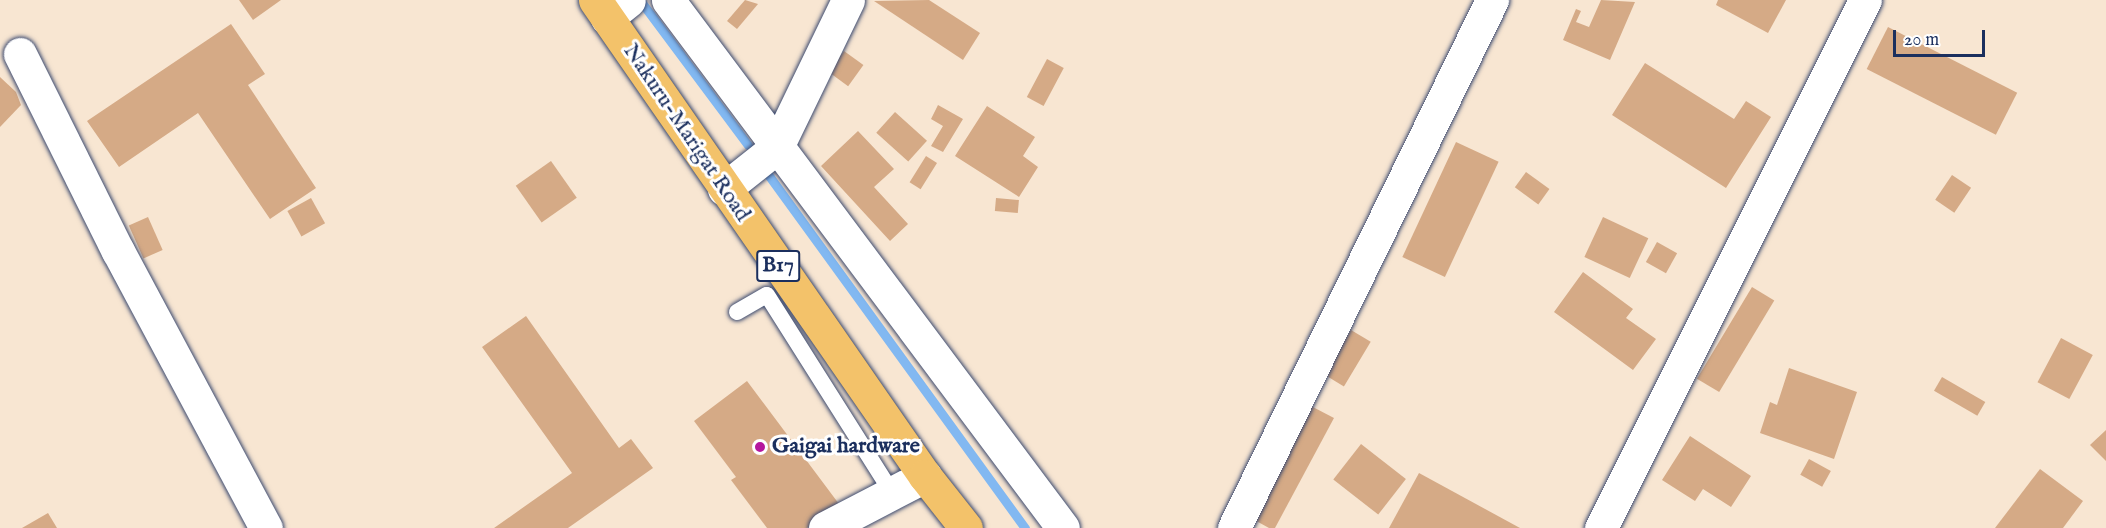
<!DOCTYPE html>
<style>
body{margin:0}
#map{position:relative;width:2106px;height:528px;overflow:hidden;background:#f8e6d2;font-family:"IM FELL English",serif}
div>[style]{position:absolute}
.stream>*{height:9px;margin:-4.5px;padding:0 4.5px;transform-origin:4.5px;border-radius:4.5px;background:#82b8f1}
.building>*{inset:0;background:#d5aa86;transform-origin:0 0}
.roads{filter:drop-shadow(0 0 2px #3c4a6f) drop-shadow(0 0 2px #3c4a6f)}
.lane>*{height:16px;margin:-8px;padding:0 8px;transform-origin:8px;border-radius:8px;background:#fff}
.street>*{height:33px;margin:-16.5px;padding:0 16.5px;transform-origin:16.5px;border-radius:16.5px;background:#fff}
.primary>*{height:33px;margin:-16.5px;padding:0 16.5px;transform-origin:16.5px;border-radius:16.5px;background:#f3c26a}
.dots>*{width:16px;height:16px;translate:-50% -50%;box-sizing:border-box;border:3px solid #fff;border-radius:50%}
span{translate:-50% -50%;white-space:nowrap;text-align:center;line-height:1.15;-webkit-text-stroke:6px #fff;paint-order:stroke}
.shield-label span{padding:2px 4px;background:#fff;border:2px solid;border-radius:4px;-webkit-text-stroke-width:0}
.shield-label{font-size:21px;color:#1b2f5e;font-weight:700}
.street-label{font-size:22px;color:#1b2f5e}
.poi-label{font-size:22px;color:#1b2f5e;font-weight:700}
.left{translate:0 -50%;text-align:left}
.scale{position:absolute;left:1893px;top:30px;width:92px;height:27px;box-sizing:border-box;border:3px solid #1b2f5e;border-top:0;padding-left:8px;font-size:18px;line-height:21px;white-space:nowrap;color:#1b2f5e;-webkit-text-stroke:4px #fff;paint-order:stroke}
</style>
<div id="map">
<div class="stream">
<i style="left:642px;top:3px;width:177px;rotate:53.3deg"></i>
<i style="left:767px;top:173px;width:439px;rotate:54deg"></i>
</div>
<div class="building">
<i style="clip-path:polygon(239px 0,281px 0,253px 20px)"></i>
<i style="clip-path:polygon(745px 0,758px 4px,737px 29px,727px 21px)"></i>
<i style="clip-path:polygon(929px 0,980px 33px,963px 60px,874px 1px)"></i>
<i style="clip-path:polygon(1601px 0,1635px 2px,1610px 60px,1563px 40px,1576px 9px,1581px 11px,1576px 22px,1589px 27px)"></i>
<i style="clip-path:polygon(1718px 0,1786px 0,1768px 33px,1716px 5px)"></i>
<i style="clip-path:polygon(231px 24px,265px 74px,248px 85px,316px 188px,270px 219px,198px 113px,119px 167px,87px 121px)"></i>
<i style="left:1888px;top:27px;width:145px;height:47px;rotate:27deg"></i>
<i style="left:844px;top:51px;width:24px;height:26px;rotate:36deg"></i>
<i style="left:1047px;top:59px;width:19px;height:43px;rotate:28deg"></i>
<i style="clip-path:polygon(1645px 63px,1734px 119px,1746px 101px,1771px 117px,1726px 188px,1612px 115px)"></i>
<i style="clip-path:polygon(0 77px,16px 92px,21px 105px,0 127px)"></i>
<i style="clip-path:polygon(938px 105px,963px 119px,943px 152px,931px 146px,943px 126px,931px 119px)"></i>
<i style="clip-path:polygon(987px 106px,1035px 137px,1023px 156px,1038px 167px,1019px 197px,955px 156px)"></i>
<i style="left:895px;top:112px;width:43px;height:28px;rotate:42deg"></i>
<i style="clip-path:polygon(858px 131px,894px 169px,874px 187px,908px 224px,890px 241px,821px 166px)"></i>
<i style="left:1456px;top:142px;width:47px;height:127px;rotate:25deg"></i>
<i style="left:926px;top:156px;width:13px;height:31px;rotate:32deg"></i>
<i style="left:551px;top:161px;width:45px;height:43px;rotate:55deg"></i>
<i style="left:1526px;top:172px;width:29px;height:19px;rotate:36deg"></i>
<i style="left:1952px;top:175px;width:23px;height:30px;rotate:34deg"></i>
<i style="left:311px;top:198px;width:29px;height:27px;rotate:61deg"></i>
<i style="left:996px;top:198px;width:23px;height:13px;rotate:5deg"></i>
<i style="left:148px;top:217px;width:36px;height:21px;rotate:66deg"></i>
<i style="left:1603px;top:217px;width:50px;height:44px;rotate:25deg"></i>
<i style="left:1657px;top:242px;width:23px;height:23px;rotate:29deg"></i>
<i style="clip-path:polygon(1583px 272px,1633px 309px,1626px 318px,1656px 339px,1633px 370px,1554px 312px)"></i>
<i style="left:1752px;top:287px;width:26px;height:107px;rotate:31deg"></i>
<i style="clip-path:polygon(526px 316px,619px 448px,631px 439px,653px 468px,568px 528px,494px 528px,572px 473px,482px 347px)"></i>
<i style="left:1351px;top:330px;width:23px;height:52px;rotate:31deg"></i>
<i style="left:2061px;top:338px;width:36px;height:50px;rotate:28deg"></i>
<i style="clip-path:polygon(1789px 368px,1857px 392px,1834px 459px,1760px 433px,1770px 402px,1777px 405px)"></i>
<i style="left:1942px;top:377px;width:50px;height:16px;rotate:30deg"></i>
<i style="clip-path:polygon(747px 381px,839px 504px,807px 528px,767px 528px,731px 480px,736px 477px,694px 421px)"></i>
<i style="clip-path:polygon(1309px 405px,1334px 418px,1275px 528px,1269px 528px,1249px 517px)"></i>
<i style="clip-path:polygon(2106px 430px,2106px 461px,2090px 445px)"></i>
<i style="clip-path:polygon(1690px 436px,1751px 476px,1731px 507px,1703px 489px,1695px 501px,1662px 480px)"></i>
<i style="left:1361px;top:444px;width:57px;height:45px;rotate:38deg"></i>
<i style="left:1809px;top:459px;width:25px;height:18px;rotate:29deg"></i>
<i style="clip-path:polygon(2040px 469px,2083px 501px,2063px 528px,1995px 528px)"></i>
<i style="clip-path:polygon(1419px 473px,1520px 528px,1389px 528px)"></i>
<i style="clip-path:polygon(48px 513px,57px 528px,22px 528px)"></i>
</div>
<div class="roads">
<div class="lane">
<i style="left:737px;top:312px;width:34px;rotate:-30deg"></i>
<i style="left:767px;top:295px;width:234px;rotate:57.7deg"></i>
</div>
<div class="street">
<i style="left:668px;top:0;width:659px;rotate:53.2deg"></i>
<i style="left:607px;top:18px;width:28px;rotate:-39deg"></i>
<i style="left:20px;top:54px;width:220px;rotate:63.6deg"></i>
<i style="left:118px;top:251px;width:314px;rotate:61.9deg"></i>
<i style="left:724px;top:189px;width:68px;rotate:-38.4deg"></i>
<i style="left:777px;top:147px;width:163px;rotate:-64.2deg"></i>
<i style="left:825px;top:528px;width:113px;rotate:-27.5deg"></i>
<i style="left:1234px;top:528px;width:588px;rotate:-63.96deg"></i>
<i style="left:1601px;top:528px;width:590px;rotate:-63.43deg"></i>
</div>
<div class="primary">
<i style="left:595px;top:0;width:579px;rotate:55.27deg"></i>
<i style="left:925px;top:476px;width:66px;rotate:51.7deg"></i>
</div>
</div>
<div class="dots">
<i style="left:760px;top:447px;background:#b5179e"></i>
</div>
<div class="shield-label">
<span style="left:778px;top:266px">B17</span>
</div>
<div class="street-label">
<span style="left:686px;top:133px;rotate:56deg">Nakuru-Marigat Road</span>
</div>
<div class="poi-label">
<span class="left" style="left:772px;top:447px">Gaigai hardware</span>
</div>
<div class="scale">20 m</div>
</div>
